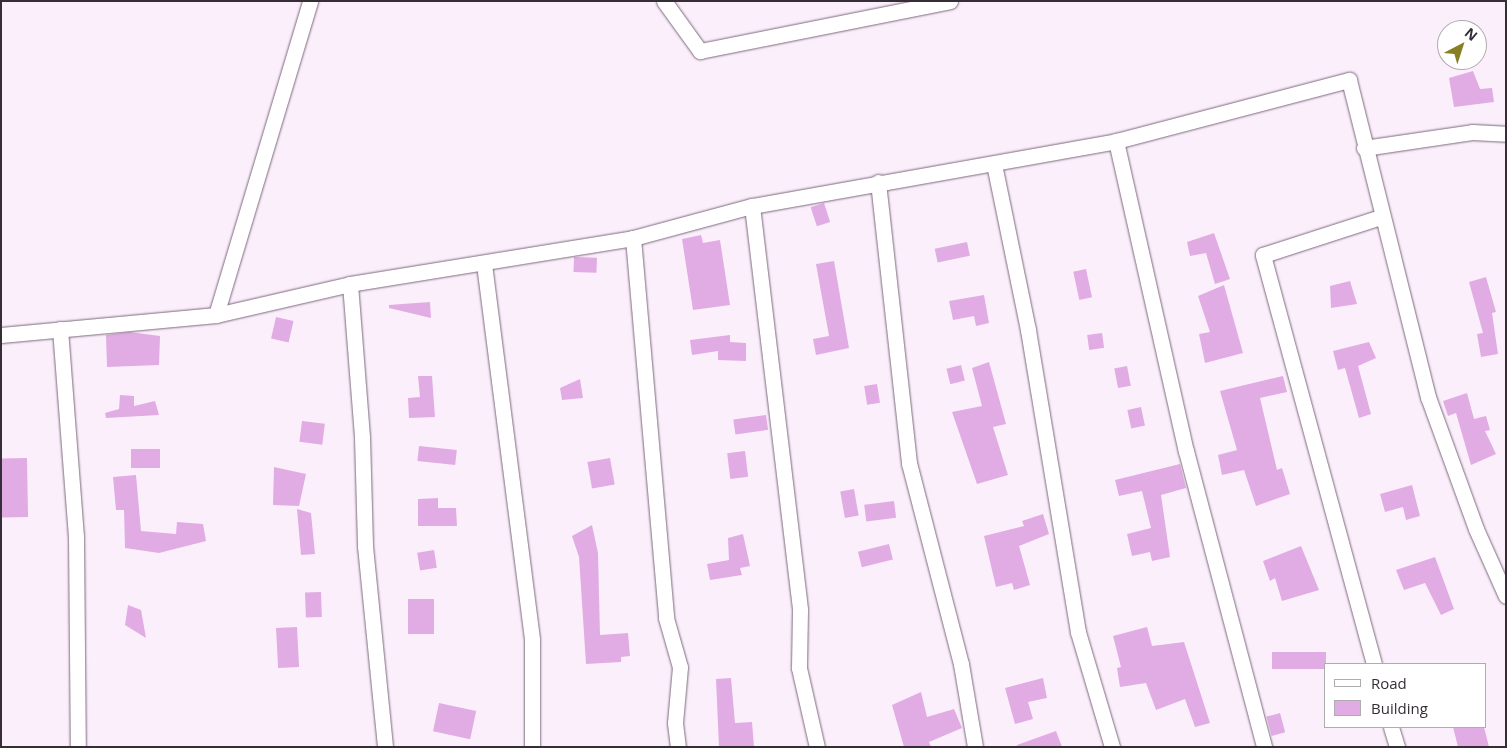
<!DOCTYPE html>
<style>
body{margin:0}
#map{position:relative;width:1507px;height:748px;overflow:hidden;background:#fceffc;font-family:"Open Sans",sans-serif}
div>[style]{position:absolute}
.building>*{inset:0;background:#e1ace3;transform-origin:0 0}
.roads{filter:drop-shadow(0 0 1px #7c697c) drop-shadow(0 0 1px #7c697c)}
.minor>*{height:15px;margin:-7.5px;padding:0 7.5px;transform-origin:7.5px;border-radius:7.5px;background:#fff}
span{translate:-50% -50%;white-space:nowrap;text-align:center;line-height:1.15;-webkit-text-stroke:4px #fff;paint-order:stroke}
.frame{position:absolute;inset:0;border:2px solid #362e37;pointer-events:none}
.legend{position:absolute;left:1324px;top:663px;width:162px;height:65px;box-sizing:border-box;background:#fff;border:1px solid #afabaf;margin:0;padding:6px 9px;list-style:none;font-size:15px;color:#362e37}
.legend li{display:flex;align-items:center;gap:10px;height:25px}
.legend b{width:25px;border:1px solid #afabaf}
.north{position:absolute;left:1437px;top:20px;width:50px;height:50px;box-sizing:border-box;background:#fff;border:1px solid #afabaf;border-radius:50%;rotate:40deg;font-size:14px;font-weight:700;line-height:20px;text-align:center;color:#362e37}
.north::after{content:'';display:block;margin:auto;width:18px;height:22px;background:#887e24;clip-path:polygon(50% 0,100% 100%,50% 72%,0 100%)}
</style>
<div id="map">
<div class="building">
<i style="clip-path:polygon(1473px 71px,1480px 89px,1492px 88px,1494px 102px,1454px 107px,1449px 78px)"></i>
<i style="left:824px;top:203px;width:20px;height:14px;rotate:72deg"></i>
<i style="clip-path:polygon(1214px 233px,1230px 279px,1215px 284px,1206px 253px,1190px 256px,1187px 242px)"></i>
<i style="clip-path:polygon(701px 235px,703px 243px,720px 240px,730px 305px,693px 310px,682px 239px)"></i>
<i style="left:967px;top:242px;width:14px;height:33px;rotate:78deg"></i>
<i style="left:574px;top:257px;width:23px;height:15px;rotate:2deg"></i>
<i style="clip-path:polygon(834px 261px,849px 348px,816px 355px,813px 339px,829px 336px,816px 264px)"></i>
<i style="left:1086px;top:269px;width:29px;height:13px;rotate:78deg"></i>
<i style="clip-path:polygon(1486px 277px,1496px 312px,1492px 313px,1498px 354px,1481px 357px,1477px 334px,1483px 333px,1469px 282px)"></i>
<i style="clip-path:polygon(1350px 281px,1357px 304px,1331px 308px,1330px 286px)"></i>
<i style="clip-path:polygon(1224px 285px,1243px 353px,1205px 363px,1199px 334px,1210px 332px,1198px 296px)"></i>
<i style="clip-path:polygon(984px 295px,989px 323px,976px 326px,974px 316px,953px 320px,949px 301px)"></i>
<i style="clip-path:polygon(430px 302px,431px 318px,389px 308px,389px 305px)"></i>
<i style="left:276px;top:317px;width:18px;height:22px;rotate:13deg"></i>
<i style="clip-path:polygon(129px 332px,160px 336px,159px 365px,107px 367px,106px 335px)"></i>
<i style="left:1102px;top:333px;width:15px;height:15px;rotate:82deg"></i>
<i style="clip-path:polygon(730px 335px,730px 342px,746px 343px,746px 361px,718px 360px,718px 351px,692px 355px,690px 340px)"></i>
<i style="clip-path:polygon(1369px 342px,1376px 358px,1358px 366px,1371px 414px,1359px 418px,1345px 368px,1338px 370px,1333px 351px)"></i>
<i style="clip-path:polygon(989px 362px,1006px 424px,993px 427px,1008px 475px,977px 484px,952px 412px,982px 406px,972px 368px)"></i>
<i style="left:961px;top:365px;width:16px;height:15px;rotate:76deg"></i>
<i style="left:1127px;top:366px;width:20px;height:13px;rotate:79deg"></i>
<i style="clip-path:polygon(418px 376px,432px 376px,435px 417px,409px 418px,408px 398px,420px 397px)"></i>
<i style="clip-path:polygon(1283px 376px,1287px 392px,1260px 398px,1277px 470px,1282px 468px,1290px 494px,1256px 506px,1244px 470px,1222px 475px,1218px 455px,1237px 450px,1220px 391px)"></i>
<i style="clip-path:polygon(580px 379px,583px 398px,562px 400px,560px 388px)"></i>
<i style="left:877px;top:384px;width:19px;height:13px;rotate:81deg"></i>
<i style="clip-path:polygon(1467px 393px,1474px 419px,1486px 416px,1490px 430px,1485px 431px,1496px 454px,1471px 465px,1456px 413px,1448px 416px,1443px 401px)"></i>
<i style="clip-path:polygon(120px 395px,134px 396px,134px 406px,155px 401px,159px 415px,106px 418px,105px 413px,119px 409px)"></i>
<i style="left:1141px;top:407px;width:19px;height:14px;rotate:78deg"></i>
<i style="left:766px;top:415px;width:15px;height:33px;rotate:82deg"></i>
<i style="left:302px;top:421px;width:23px;height:21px;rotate:7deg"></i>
<i style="left:419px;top:446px;width:38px;height:15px;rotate:6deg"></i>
<i style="left:160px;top:449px;width:19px;height:29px;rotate:90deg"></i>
<i style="left:745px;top:451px;width:26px;height:18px;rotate:83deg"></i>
<i style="left:27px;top:458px;width:59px;height:26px;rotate:89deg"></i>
<i style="left:610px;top:458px;width:27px;height:23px;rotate:80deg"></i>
<i style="clip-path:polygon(1180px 464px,1186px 488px,1161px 495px,1170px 557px,1152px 561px,1150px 552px,1132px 556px,1127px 534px,1151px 528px,1142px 491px,1119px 496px,1115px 480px)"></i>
<i style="clip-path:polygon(274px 467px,306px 474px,299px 506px,273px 505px)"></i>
<i style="clip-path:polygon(136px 475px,141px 531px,176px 534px,177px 522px,203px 524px,206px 541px,159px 553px,125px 548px,124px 510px,116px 510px,113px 477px)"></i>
<i style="clip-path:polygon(1412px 485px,1420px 516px,1406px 520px,1403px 507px,1385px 512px,1380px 494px)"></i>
<i style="left:854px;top:489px;width:27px;height:14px;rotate:80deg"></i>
<i style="clip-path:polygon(438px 498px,438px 508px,456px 508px,457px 526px,418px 526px,418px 499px)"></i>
<i style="left:894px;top:501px;width:17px;height:30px;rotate:83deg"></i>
<i style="clip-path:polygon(297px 509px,311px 513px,315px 554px,301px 555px)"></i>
<i style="clip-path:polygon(1043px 514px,1049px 534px,1019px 546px,1030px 585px,1014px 590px,1012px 583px,996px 587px,984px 536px,1024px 526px,1022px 521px)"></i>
<i style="clip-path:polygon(592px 525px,598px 553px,600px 635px,628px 633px,630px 656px,621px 657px,621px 662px,586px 664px,579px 557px,572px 536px)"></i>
<i style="clip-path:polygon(743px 534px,750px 566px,740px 568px,742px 575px,710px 580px,707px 564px,729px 560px,728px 538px)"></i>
<i style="left:889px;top:544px;width:16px;height:32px;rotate:76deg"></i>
<i style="clip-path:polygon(1301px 546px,1319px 590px,1282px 601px,1275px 578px,1270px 581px,1263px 561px)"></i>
<i style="left:434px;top:550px;width:18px;height:17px;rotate:81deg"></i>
<i style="clip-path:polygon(1435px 557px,1454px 609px,1441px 615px,1425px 583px,1404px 590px,1396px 570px)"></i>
<i style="left:321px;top:592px;width:25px;height:16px;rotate:88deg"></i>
<i style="left:408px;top:599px;width:26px;height:35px"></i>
<i style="clip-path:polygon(128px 605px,141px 610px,146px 638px,125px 625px)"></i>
<i style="left:297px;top:627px;width:40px;height:21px;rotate:87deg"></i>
<i style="clip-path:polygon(1147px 627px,1152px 646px,1184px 642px,1210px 723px,1195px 727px,1185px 699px,1156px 710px,1146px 683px,1120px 687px,1117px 668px,1121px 667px,1113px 636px)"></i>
<i style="left:1326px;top:652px;width:17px;height:54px;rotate:90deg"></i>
<i style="clip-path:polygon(731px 678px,735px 723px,752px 722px,754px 747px,719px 747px,716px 679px)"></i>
<i style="clip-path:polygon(1043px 678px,1047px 698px,1028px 702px,1033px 719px,1015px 724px,1005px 688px)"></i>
<i style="clip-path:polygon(921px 692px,927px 717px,954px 709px,962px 728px,929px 742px,931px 747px,904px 747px,892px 705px)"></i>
<i style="left:439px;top:703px;width:38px;height:29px;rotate:12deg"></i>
<i style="left:1280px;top:713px;width:20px;height:14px;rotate:75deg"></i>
<i style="clip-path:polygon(1453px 727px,1484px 727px,1489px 747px,1458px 747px)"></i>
<i style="clip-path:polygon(1056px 731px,1062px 747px,1018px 747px,1017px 745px)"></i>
</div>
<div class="roads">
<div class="minor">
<i style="left:664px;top:1px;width:62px;rotate:54.2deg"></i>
<i style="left:700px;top:51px;width:255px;rotate:-11.3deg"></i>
<i style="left:1116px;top:141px;width:318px;rotate:77.3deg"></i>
<i style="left:1186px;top:451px;width:306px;rotate:75.2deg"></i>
<i style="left:1364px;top:148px;width:109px;rotate:-8.4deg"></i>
<i style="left:1472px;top:132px;width:34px;rotate:3deg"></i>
<i style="left:994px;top:164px;width:169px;rotate:78.4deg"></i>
<i style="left:1028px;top:330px;width:306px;rotate:80.6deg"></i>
<i style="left:1078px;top:632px;width:120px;rotate:73.5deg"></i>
<i style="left:878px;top:182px;width:283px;rotate:83.7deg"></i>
<i style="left:909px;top:463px;width:208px;rotate:75.5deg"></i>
<i style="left:961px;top:664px;width:84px;rotate:80.4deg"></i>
<i style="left:752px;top:206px;width:407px;rotate:83.2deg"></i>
<i style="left:800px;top:610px;width:58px;rotate:91deg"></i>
<i style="left:799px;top:668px;width:81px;rotate:77.2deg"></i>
<i style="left:633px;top:238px;width:381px;rotate:85deg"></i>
<i style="left:666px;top:618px;width:51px;rotate:74.1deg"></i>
<i style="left:680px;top:667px;width:56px;rotate:95.1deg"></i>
<i style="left:675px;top:723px;width:24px;rotate:83deg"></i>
<i style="left:484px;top:264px;width:379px;rotate:82.7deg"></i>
<i style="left:532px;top:640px;width:107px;rotate:90deg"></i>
<i style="left:350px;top:284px;width:153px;rotate:85.5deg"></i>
<i style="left:362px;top:437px;width:109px;rotate:88.4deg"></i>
<i style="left:365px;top:546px;width:202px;rotate:84.3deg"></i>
<i style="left:216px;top:315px;width:328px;rotate:-73.3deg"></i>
<i style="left:60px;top:329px;width:209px;rotate:85.6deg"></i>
<i style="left:76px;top:537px;width:210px;rotate:89.5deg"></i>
<i style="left:1px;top:335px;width:216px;rotate:-5.3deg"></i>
<i style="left:216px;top:315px;width:138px;rotate:-13deg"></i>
<i style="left:350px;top:284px;width:287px;rotate:-9.2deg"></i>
<i style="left:633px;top:238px;width:123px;rotate:-15.1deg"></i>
<i style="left:752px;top:206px;width:370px;rotate:-10.1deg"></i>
<i style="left:1116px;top:141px;width:241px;rotate:-14.7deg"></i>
<i style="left:1349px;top:80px;width:327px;rotate:76deg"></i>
<i style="left:1428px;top:397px;width:140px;rotate:70deg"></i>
<i style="left:1476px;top:529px;width:73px;rotate:65.9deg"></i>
<i style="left:1374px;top:664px;width:424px;rotate:-105.2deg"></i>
<i style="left:1263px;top:255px;width:124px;rotate:-17.9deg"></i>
<i style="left:1391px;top:727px;width:21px;rotate:73deg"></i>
</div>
</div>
<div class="frame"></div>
<ul class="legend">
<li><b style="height:6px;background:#fff"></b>Road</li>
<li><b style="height:14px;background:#e1ace3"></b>Building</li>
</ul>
<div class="north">N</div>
</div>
